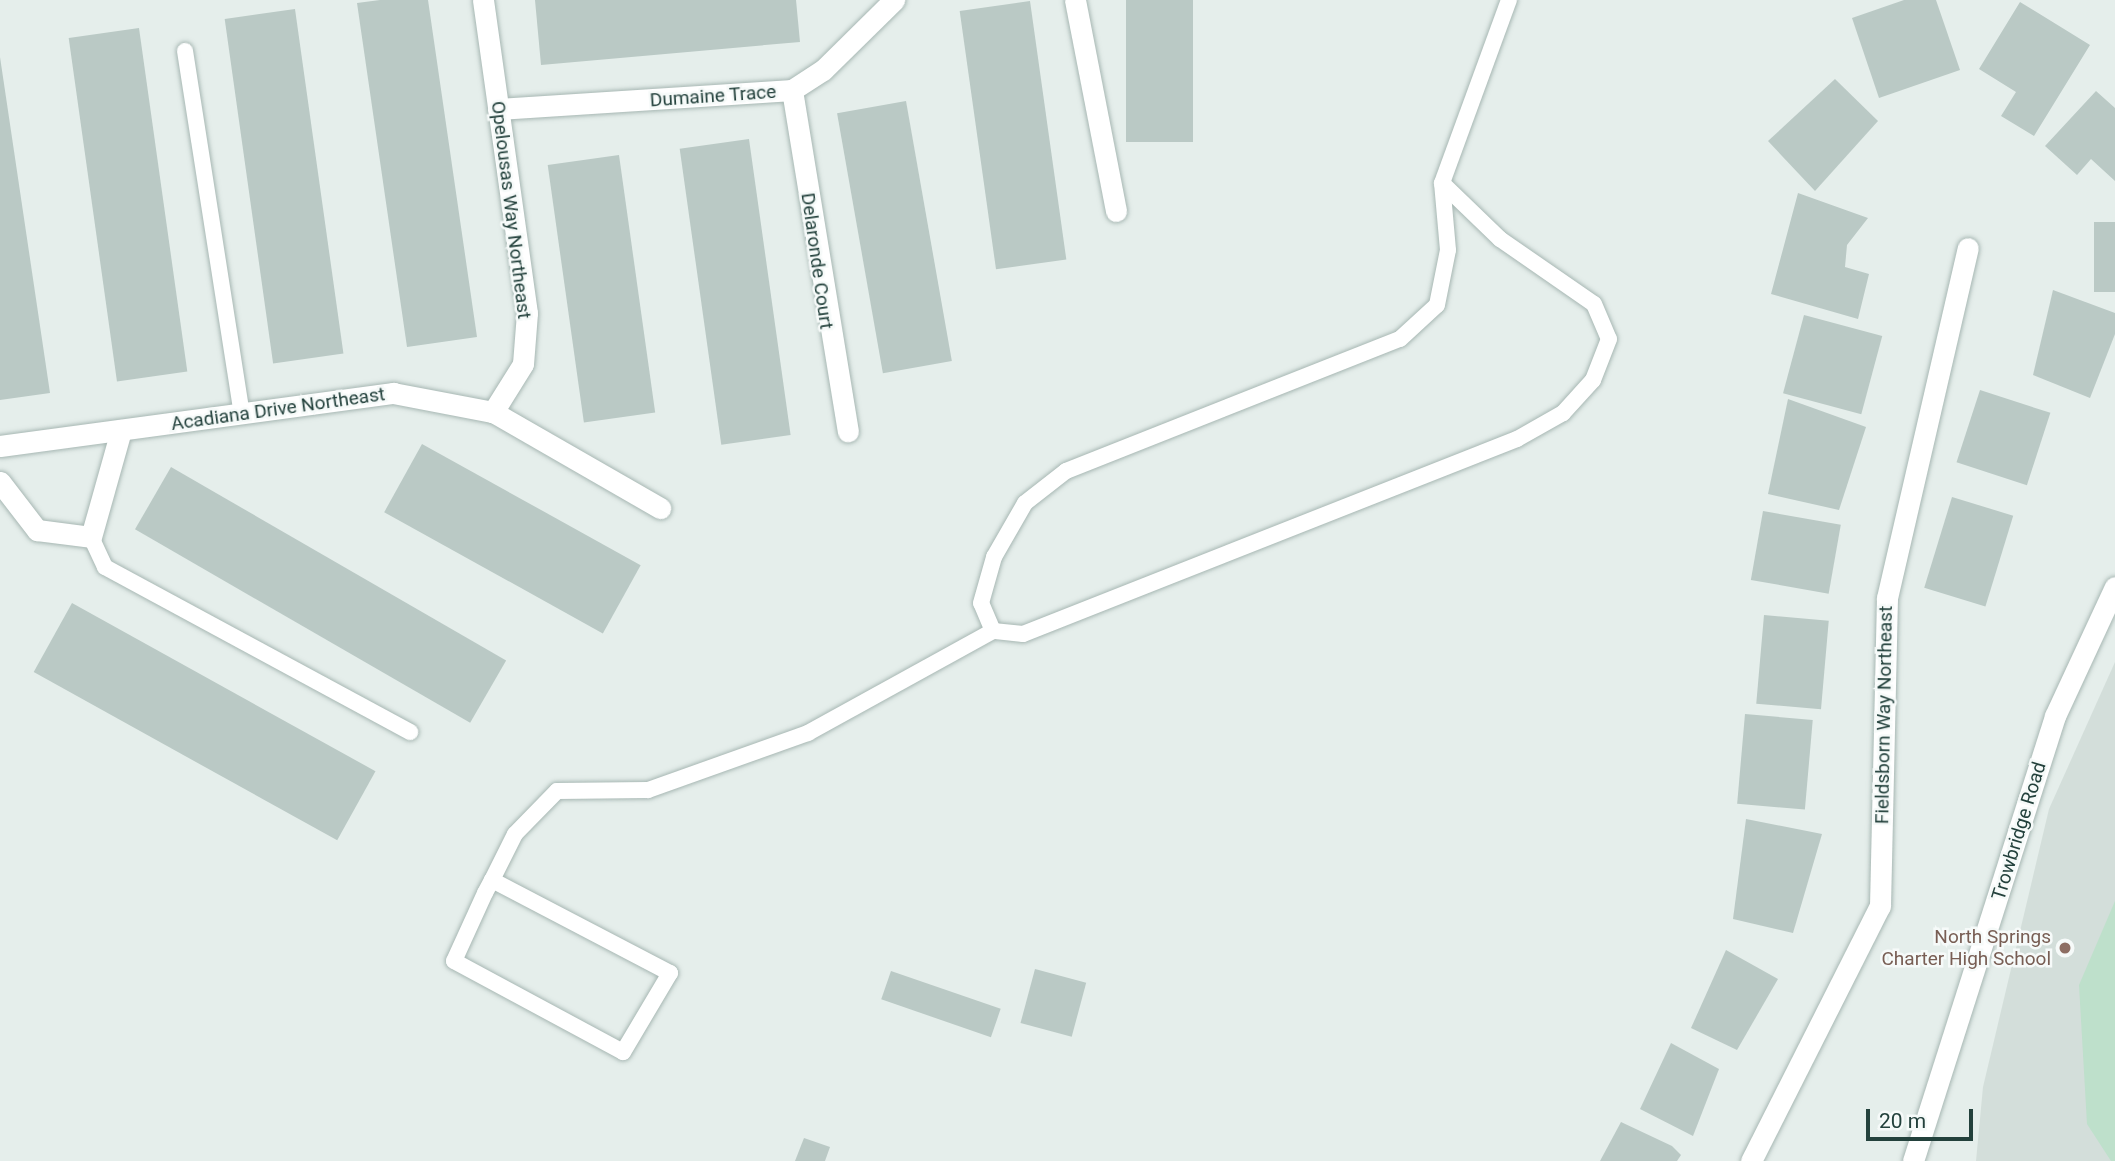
<!DOCTYPE html>
<style>
body{margin:0}
#map{position:relative;width:2115px;height:1161px;overflow:hidden;background:#e5eeeb;font-family:Roboto,sans-serif}
div>[style]{position:absolute}
.built>*{inset:0;background:#d3deda}
.green>*{inset:0;background:#bee0cb}
.building>*{inset:0;background:#bac9c5;transform-origin:0 0}
.roads{filter:drop-shadow(0 0 2px #a7b7b3) drop-shadow(0 0 2px #a7b7b3)}
.service>*{height:16px;margin:-8px;padding:0 8px;transform-origin:8px;border-radius:8px;background:#fff}
.minor>*{height:21px;margin:-10.5px;padding:0 10.5px;transform-origin:10.5px;border-radius:10.5px;background:#fff}
.dots>*{width:19px;height:19px;translate:-50% -50%;box-sizing:border-box;border:4px solid #f6faf9;border-radius:50%}
span{translate:-50% -50%;white-space:nowrap;text-align:center;line-height:1.15;-webkit-text-stroke:5px #f6faf9;paint-order:stroke}
.street-label{font-size:19px;color:#23413c}
.education-label{font-size:19px;color:#785e54}
.right{translate:-100% -50%;text-align:right}
.scale{position:absolute;left:1866px;top:1109px;width:107px;height:32px;box-sizing:border-box;border:4px solid #23413c;border-top:0;padding-left:9px;font-size:21px;line-height:24px;white-space:nowrap;color:#23413c;-webkit-text-stroke:5px #f6faf9;paint-order:stroke}
</style>
<div id="map">
<div class="built">
<i style="clip-path:polygon(2115px 662px,2115px 1161px,1976px 1161px,1983px 1087px,2049px 809px)"></i>
</div>
<div class="green">
<i style="clip-path:polygon(2115px 901px,2115px 1161px,2111px 1161px,2087px 1124px,2079px 985px)"></i>
</div>
<div class="building">
<i style="clip-path:polygon(380px 0,428px 0,477px 337px,407px 347px,357px 3px)"></i>
<i style="clip-path:polygon(535px 0,796px 0,800px 42px,541px 65px)"></i>
<i style="left:1126px;top:0;width:67px;height:142px"></i>
<i style="clip-path:polygon(1904px 0,1936px 0,1960px 70px,1879px 98px,1852px 18px)"></i>
<i style="left:1030px;top:1px;width:261px;height:71px;rotate:82deg"></i>
<i style="clip-path:polygon(2020px 2px,2090px 45px,2034px 136px,2001px 116px,2016px 92px,1979px 69px)"></i>
<i style="left:295px;top:9px;width:348px;height:71px;rotate:82deg"></i>
<i style="left:139px;top:28px;width:347px;height:71px;rotate:82deg"></i>
<i style="clip-path:polygon(0 57px,50px 393px,0 400px)"></i>
<i style="clip-path:polygon(1835px 79px,1878px 121px,1815px 191px,1768px 141px)"></i>
<i style="clip-path:polygon(2096px 91px,2115px 108px,2115px 181px,2091px 159px,2077px 175px,2045px 146px)"></i>
<i style="left:906px;top:101px;width:264px;height:70px;rotate:80deg"></i>
<i style="left:749px;top:139px;width:299px;height:70px;rotate:82deg"></i>
<i style="left:619px;top:155px;width:260px;height:72px;rotate:82deg"></i>
<i style="clip-path:polygon(1798px 193px,1868px 218px,1847px 245px,1845px 267px,1869px 274px,1858px 319px,1771px 294px)"></i>
<i style="left:2115px;top:222px;width:70px;height:21px;rotate:90deg"></i>
<i style="clip-path:polygon(2053px 290px,2115px 313px,2115px 334px,2090px 398px,2033px 375px)"></i>
<i style="left:1804px;top:315px;width:81px;height:81px;rotate:15deg"></i>
<i style="left:1980px;top:390px;width:74px;height:76px;rotate:18deg"></i>
<i style="clip-path:polygon(1788px 399px,1866px 427px,1839px 510px,1768px 494px)"></i>
<i style="left:422px;top:444px;width:250px;height:78px;rotate:29deg"></i>
<i style="left:171px;top:467px;width:387px;height:72px;rotate:30deg"></i>
<i style="left:1952px;top:497px;width:64px;height:95px;rotate:17deg"></i>
<i style="left:1763px;top:511px;width:79px;height:70px;rotate:10deg"></i>
<i style="left:72px;top:603px;width:347px;height:79px;rotate:29deg"></i>
<i style="left:1764px;top:615px;width:65px;height:89px;rotate:5deg"></i>
<i style="left:1745px;top:714px;width:68px;height:90px;rotate:5deg"></i>
<i style="clip-path:polygon(1746px 819px,1822px 834px,1793px 933px,1733px 919px)"></i>
<i style="clip-path:polygon(1726px 950px,1778px 979px,1737px 1050px,1691px 1028px)"></i>
<i style="left:1035px;top:969px;width:53px;height:56px;rotate:15deg"></i>
<i style="left:891px;top:971px;width:116px;height:30px;rotate:19deg"></i>
<i style="clip-path:polygon(1671px 1043px,1719px 1069px,1693px 1136px,1640px 1109px)"></i>
<i style="clip-path:polygon(1621px 1122px,1672px 1146px,1681px 1155px,1677px 1161px,1600px 1161px)"></i>
<i style="clip-path:polygon(804px 1138px,830px 1147px,825px 1161px,795px 1161px)"></i>
</div>
<div class="roads">
<div class="service">
<i style="left:185px;top:51px;width:366px;rotate:81.1deg"></i>
<i style="left:1442px;top:183px;width:81px;rotate:44deg"></i>
<i style="left:1500px;top:239px;width:114px;rotate:34.7deg"></i>
<i style="left:1594px;top:304px;width:38px;rotate:67deg"></i>
<i style="left:1609px;top:339px;width:44px;rotate:111.3deg"></i>
<i style="left:1593px;top:380px;width:45px;rotate:132.3deg"></i>
<i style="left:1563px;top:413px;width:53px;rotate:150.5deg"></i>
<i style="left:1517px;top:439px;width:531px;rotate:158.46deg"></i>
<i style="left:1023px;top:634px;width:30px;rotate:-174deg"></i>
<i style="left:993px;top:631px;width:30px;rotate:-113deg"></i>
<i style="left:981px;top:603px;width:48px;rotate:-74.2deg"></i>
<i style="left:994px;top:557px;width:62px;rotate:-60.1deg"></i>
<i style="left:1025px;top:503px;width:52px;rotate:-38deg"></i>
<i style="left:1066px;top:471px;width:359px;rotate:-21.6deg"></i>
<i style="left:1400px;top:339px;width:50px;rotate:-42.6deg"></i>
<i style="left:1437px;top:305px;width:56px;rotate:-78.7deg"></i>
<i style="left:1448px;top:250px;width:67px;rotate:-95.1deg"></i>
<i style="left:1442px;top:183px;width:195px;rotate:-69.9deg"></i>
<i style="left:91px;top:537px;width:33px;rotate:65deg"></i>
<i style="left:105px;top:567px;width:347px;rotate:28.4deg"></i>
<i style="left:492px;top:880px;width:201px;rotate:27.6deg"></i>
<i style="left:670px;top:973px;width:92px;rotate:120.7deg"></i>
<i style="left:623px;top:1052px;width:192px;rotate:-151.7deg"></i>
<i style="left:454px;top:961px;width:75px;rotate:-65.5deg"></i>
<i style="left:485px;top:893px;width:15px;rotate:-62deg"></i>
<i style="left:492px;top:880px;width:51px;rotate:-63.4deg"></i>
<i style="left:515px;top:834px;width:60px;rotate:-45.7deg"></i>
<i style="left:557px;top:791px;width:91px;rotate:-0.6deg"></i>
<i style="left:648px;top:790px;width:170px;rotate:-19.6deg"></i>
<i style="left:808px;top:733px;width:211px;rotate:-28.9deg"></i>
</div>
<div class="minor">
<i style="left:483px;top:0;width:316px;rotate:82deg"></i>
<i style="left:527px;top:313px;width:51px;rotate:94.5deg"></i>
<i style="left:523px;top:364px;width:57px;rotate:122deg"></i>
<i style="left:1075px;top:0;width:215px;rotate:79deg"></i>
<i style="left:792px;top:90px;width:346px;rotate:80.7deg"></i>
<i style="left:498px;top:109px;width:295px;rotate:-3.7deg"></i>
<i style="left:792px;top:90px;width:37px;rotate:-33deg"></i>
<i style="left:823px;top:70px;width:100px;rotate:-44.6deg"></i>
<i style="left:0;top:446px;width:397px;rotate:-7.7deg"></i>
<i style="left:393px;top:393px;width:102px;rotate:10.8deg"></i>
<i style="left:493px;top:412px;width:193px;rotate:29.9deg"></i>
<i style="left:0;top:482px;width:61px;rotate:52.4deg"></i>
<i style="left:37px;top:530px;width:54px;rotate:7.4deg"></i>
<i style="left:91px;top:537px;width:111px;rotate:-74.3deg"></i>
<i style="left:1751px;top:1161px;width:286px;rotate:-63.2deg"></i>
<i style="left:1880px;top:906px;width:308px;rotate:-88.7deg"></i>
<i style="left:1887px;top:598px;width:359px;rotate:-77deg"></i>
<i style="left:1913px;top:1161px;width:467px;rotate:-72.3deg"></i>
<i style="left:2055px;top:716px;width:142px;rotate:-65.1deg"></i>
</div>
</div>
<div class="dots">
<i style="left:2065px;top:948px;background:#8d6e63"></i>
</div>
<div class="street-label">
<span style="left:713px;top:96px;rotate:-4deg">Dumaine Trace</span>
<span style="left:511px;top:210px;rotate:83deg">Opelousas Way Northeast</span>
<span style="left:817px;top:261px;rotate:82deg">Delaronde Court</span>
<span style="left:278px;top:409px;rotate:-8deg">Acadiana Drive Northeast</span>
<span style="left:1884px;top:715px;rotate:-89deg">Fieldsborn Way Northeast</span>
<span style="left:2019px;top:831px;rotate:-73deg">Trowbridge Road</span>
</div>
<div class="education-label">
<span class="right" style="left:2051px;top:948px">North Springs<br>Charter High School</span>
</div>
<div class="scale">20 m</div>
</div>
